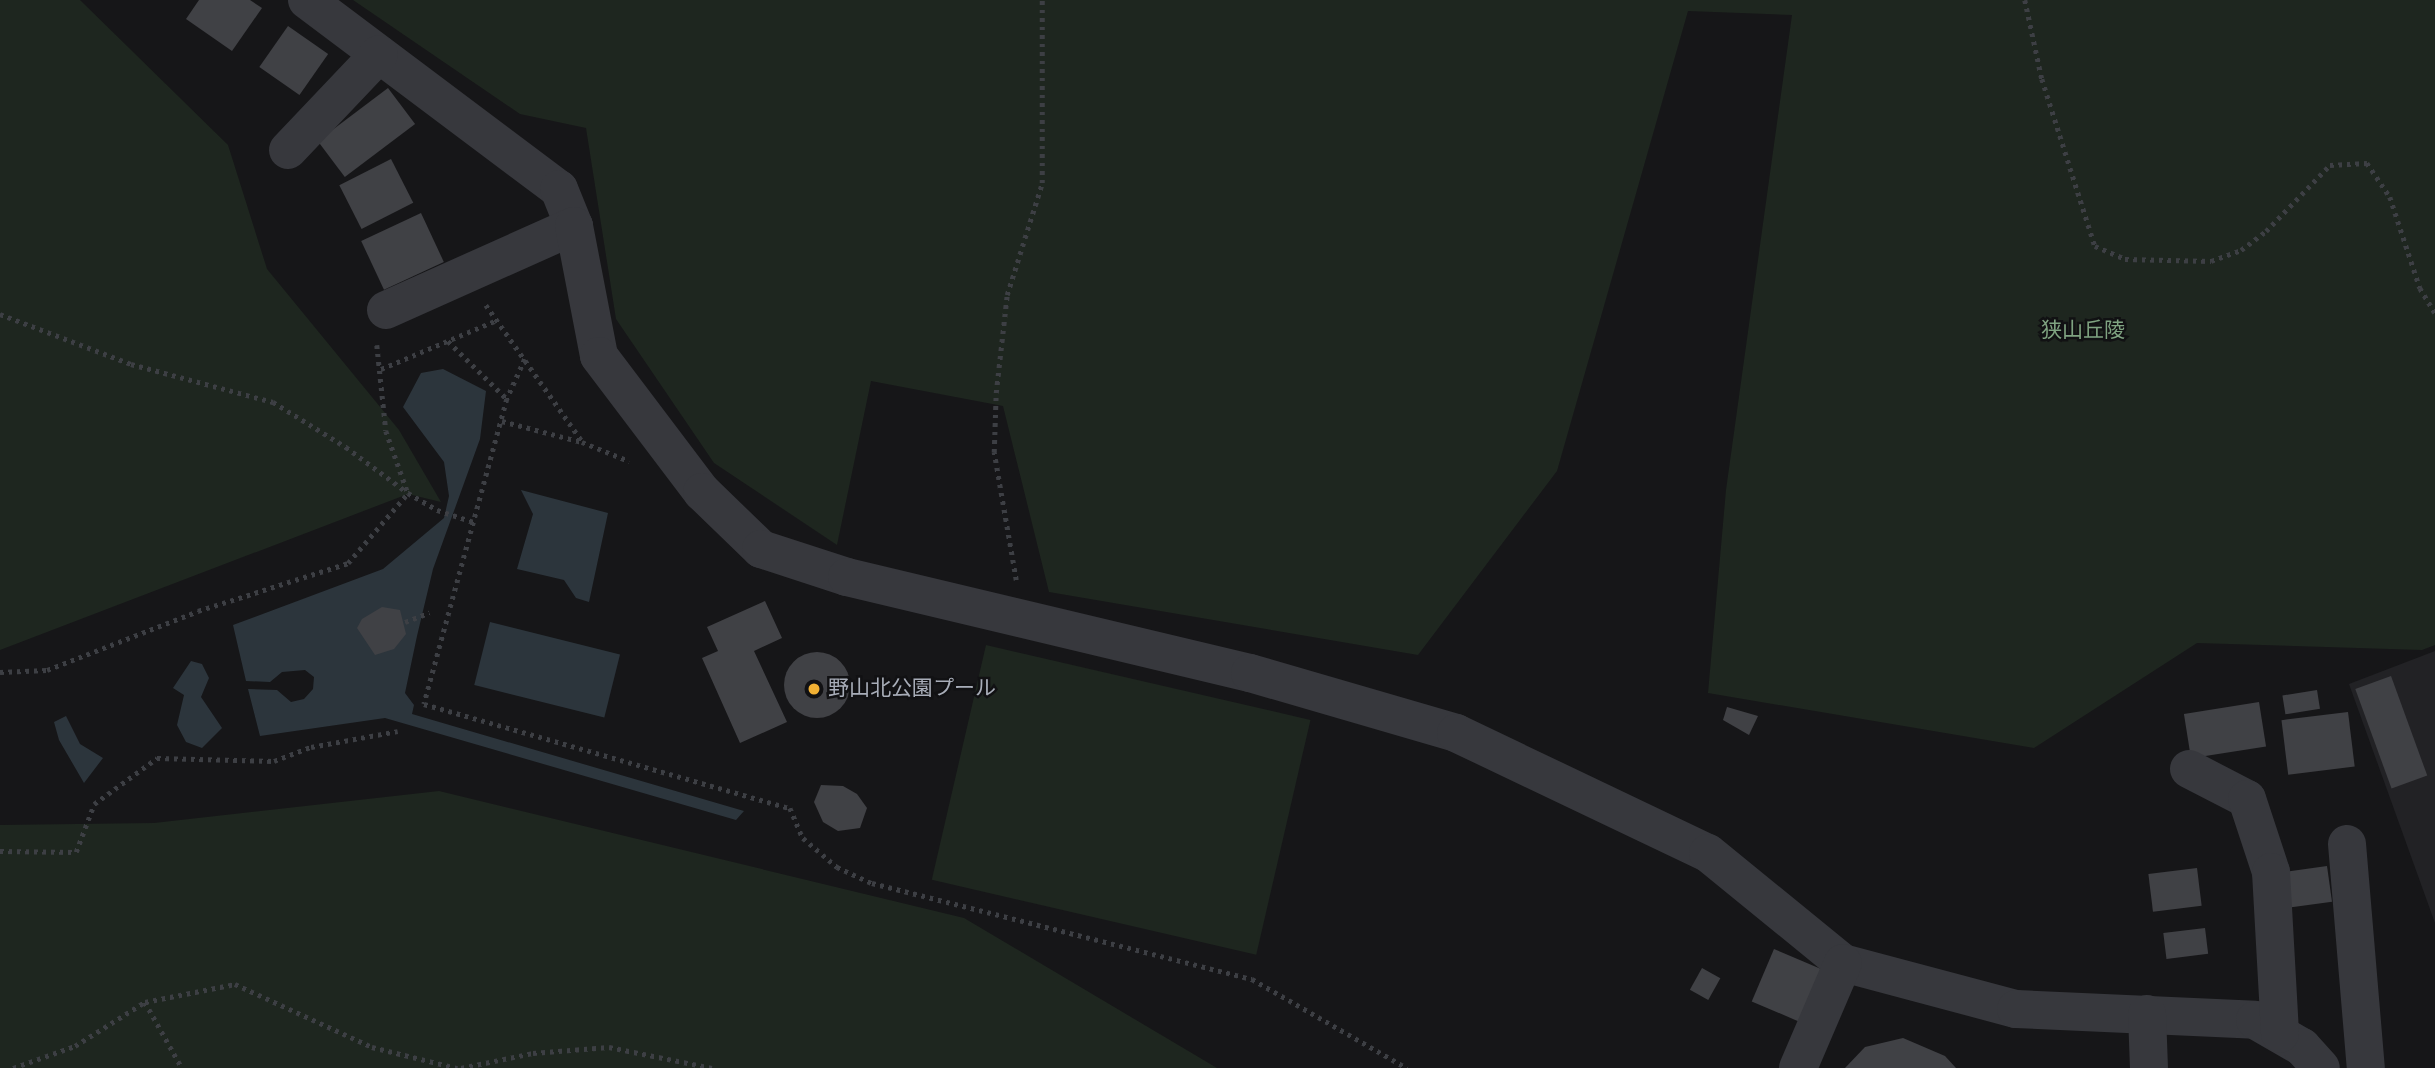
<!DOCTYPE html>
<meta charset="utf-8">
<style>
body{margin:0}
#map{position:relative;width:2435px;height:1068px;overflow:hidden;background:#161618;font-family:"Varela Round","Noto Sans JP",sans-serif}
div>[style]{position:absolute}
.built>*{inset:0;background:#222225}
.green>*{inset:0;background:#1e261f;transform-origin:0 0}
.water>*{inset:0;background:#2c353c;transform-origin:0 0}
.building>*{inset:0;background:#404145;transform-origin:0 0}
.round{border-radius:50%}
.path>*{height:4.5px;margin-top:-2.25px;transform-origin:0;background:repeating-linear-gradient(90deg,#3d3f44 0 3.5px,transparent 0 8.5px)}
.minor>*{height:38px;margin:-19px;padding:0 19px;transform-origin:19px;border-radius:19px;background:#37383d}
.dots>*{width:19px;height:19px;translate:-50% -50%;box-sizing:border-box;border:4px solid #111113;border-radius:50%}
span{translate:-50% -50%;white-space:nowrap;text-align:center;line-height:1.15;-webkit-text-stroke:5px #111113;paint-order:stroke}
.park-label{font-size:21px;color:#7fa381}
.poi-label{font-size:21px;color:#a8adb8}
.left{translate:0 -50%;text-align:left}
</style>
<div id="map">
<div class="built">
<i style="clip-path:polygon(2435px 651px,2435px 923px,2349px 684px)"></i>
</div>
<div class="green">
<i style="clip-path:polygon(0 0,80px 0,228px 145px,267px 269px,399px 430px,441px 502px,408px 494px,0 650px)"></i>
<i style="clip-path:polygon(353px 0,2435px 0,2435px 645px,2422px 650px,2197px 643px,2034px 748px,1708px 693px,1726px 490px,1792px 15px,1688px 11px,1557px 471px,1418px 655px,1049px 592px,1003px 406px,871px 381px,837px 545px,714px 463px,616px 319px,586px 128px,520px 114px)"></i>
<i style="left:986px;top:645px;width:333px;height:241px;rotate:13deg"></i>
<i style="clip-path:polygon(439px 791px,964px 918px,1217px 1068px,0 1068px,0 825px,154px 823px)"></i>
</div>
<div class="water">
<i style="clip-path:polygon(443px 369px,486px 391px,480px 439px,433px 569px,417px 636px,405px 693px,414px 705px,412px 714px,744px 811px,736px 820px,385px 718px,260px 736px,248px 689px,277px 690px,291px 702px,304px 699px,313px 689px,314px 677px,305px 670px,282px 672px,270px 682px,246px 681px,233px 625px,383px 569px,444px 518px,449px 496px,444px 462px,403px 407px,421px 373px)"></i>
<i style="clip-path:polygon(521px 490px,608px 513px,589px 602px,576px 598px,564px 580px,517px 569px,533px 514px)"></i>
<i style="left:490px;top:622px;width:134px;height:65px;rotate:14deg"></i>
<i style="clip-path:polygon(191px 661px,202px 664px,209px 678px,201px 697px,222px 728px,202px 748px,186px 742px,177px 725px,184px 695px,173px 688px)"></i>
<i style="clip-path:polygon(66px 716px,80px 744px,103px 758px,84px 783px,59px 740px,54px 722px)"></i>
</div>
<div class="building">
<i style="clip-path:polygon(199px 0,250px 0,262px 8px,232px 51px,186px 19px)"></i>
<i style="left:288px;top:26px;width:49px;height:50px;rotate:35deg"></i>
<i style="left:388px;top:88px;width:45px;height:88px;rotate:53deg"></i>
<i style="left:391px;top:159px;width:49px;height:58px;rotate:63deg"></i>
<i style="left:421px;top:213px;width:54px;height:66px;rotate:65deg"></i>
<i style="clip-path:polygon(765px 601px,782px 638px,754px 651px,787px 722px,740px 743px,702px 658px,718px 651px,707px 627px)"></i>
<i style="clip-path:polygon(382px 607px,400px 610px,406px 634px,394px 649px,375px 655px,357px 628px,362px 619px)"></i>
<i class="round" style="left:784px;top:652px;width:66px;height:66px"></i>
<i style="left:2391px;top:676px;width:106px;height:38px;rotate:70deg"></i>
<i style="left:2317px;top:690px;width:19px;height:35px;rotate:81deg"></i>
<i style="left:2259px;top:702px;width:45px;height:76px;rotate:81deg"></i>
<i style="clip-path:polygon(1727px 707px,1758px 716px,1749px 735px,1723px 720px)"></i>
<i style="left:2348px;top:712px;width:55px;height:67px;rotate:83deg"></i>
<i style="clip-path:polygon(821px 785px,843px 786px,857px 794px,867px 808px,860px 828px,838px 831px,823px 822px,814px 802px)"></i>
<i style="left:2327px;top:866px;width:36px;height:47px;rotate:82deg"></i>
<i style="left:2197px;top:868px;width:38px;height:49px;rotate:83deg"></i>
<i style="left:2205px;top:928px;width:26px;height:42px;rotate:83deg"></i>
<i style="left:1774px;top:949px;width:53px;height:57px;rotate:23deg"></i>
<i style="left:1702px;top:968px;width:21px;height:25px;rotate:29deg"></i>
<i style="clip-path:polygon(1903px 1038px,1945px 1056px,1956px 1068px,1845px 1068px,1865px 1047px)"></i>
</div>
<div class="path">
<i style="left:2025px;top:0;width:81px;rotate:77.9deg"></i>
<i style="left:2042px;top:79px;width:175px;rotate:72.4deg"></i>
<i style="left:2095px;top:246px;width:33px;rotate:23deg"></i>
<i style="left:2125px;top:259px;width:86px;rotate:1.3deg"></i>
<i style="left:2211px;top:261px;width:32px;rotate:-20deg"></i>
<i style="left:2241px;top:250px;width:31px;rotate:-37deg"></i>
<i style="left:2266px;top:231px;width:92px;rotate:-45.9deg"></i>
<i style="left:2330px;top:165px;width:37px;rotate:-3deg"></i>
<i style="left:2367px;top:163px;width:41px;rotate:55.9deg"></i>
<i style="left:2390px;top:197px;width:96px;rotate:71.8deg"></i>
<i style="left:2420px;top:288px;width:29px;rotate:59deg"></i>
<i style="left:486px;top:305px;width:166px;rotate:54.8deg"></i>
<i style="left:0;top:314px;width:140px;rotate:20.9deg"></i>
<i style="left:131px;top:364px;width:147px;rotate:15deg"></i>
<i style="left:273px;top:402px;width:86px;rotate:31.7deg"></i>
<i style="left:346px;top:447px;width:77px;rotate:36.6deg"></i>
<i style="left:408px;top:493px;width:34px;rotate:30deg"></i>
<i style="left:437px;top:510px;width:39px;rotate:18deg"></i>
<i style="left:448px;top:341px;width:83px;rotate:44.5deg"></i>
<i style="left:377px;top:345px;width:86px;rotate:84deg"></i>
<i style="left:386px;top:431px;width:66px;rotate:70.5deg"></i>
<i style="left:525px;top:359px;width:44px;rotate:114.2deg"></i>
<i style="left:507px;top:399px;width:316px;rotate:105.2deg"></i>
<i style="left:424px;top:704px;width:380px;rotate:15.9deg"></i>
<i style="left:790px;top:808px;width:33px;rotate:67deg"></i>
<i style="left:803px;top:838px;width:45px;rotate:40.5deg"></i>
<i style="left:837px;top:867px;width:38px;rotate:25deg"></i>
<i style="left:872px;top:883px;width:392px;rotate:14.2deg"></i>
<i style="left:1252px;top:979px;width:179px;rotate:29.9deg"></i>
<i style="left:381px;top:369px;width:126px;rotate:-22.9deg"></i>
<i style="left:502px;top:421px;width:83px;rotate:14.7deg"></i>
<i style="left:582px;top:442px;width:51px;rotate:22deg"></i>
<i style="left:1016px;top:580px;width:130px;rotate:-99.8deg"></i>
<i style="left:994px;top:452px;width:59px;rotate:-88.1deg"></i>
<i style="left:996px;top:393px;width:99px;rotate:-83.6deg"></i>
<i style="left:1007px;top:295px;width:117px;rotate:-72.6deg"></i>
<i style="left:1042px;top:183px;width:183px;rotate:-90deg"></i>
<i style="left:405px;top:622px;width:26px;rotate:-21deg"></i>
<i style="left:0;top:672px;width:47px;rotate:-2.4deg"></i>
<i style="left:47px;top:670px;width:162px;rotate:-21.3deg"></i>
<i style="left:198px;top:611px;width:157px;rotate:-17.7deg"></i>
<i style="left:348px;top:563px;width:92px;rotate:-49.4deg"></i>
<i style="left:0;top:851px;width:76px;rotate:0.8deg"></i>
<i style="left:76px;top:852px;width:51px;rotate:-69.4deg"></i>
<i style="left:94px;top:804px;width:78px;rotate:-36.1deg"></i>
<i style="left:157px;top:758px;width:117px;rotate:1.5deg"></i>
<i style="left:274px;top:761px;width:40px;rotate:-21deg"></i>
<i style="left:311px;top:747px;width:88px;rotate:-10.4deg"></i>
<i style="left:145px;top:1002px;width:76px;rotate:60.7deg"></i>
<i style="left:13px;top:1068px;width:66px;rotate:-19.5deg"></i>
<i style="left:75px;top:1046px;width:83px;rotate:-32.2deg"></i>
<i style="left:145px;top:1002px;width:92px;rotate:-11.3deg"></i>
<i style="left:235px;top:984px;width:151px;rotate:24.7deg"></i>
<i style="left:372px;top:1047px;width:88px;rotate:13.9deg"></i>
<i style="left:461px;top:1068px;width:74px;rotate:-11.8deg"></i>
<i style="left:533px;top:1053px;width:76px;rotate:-4.5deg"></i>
<i style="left:609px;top:1047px;width:105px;rotate:11.5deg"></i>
</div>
<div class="minor">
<i style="left:307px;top:0;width:315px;rotate:36.9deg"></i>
<i style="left:559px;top:189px;width:40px;rotate:68deg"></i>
<i style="left:288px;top:150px;width:132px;rotate:-46.5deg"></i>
<i style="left:386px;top:310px;width:206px;rotate:-24.1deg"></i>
<i style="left:574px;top:226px;width:132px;rotate:79.1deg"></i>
<i style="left:599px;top:356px;width:171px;rotate:52.9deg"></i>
<i style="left:702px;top:492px;width:82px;rotate:44deg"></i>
<i style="left:761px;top:549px;width:90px;rotate:18deg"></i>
<i style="left:847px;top:577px;width:414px;rotate:13.4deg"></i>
<i style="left:1250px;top:673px;width:215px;rotate:16.2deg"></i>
<i style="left:1456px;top:733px;width:279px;rotate:25.5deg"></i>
<i style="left:1708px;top:853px;width:174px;rotate:39.2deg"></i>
<i style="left:1843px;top:963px;width:179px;rotate:14.9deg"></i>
<i style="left:2016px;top:1009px;width:239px;rotate:2.6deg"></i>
<i style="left:2255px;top:1020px;width:54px;rotate:29.9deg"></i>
<i style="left:2302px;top:1047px;width:28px;rotate:48deg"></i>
<i style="left:2189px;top:769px;width:65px;rotate:27.3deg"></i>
<i style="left:2247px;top:799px;width:77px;rotate:71.8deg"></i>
<i style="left:2271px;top:872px;width:162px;rotate:86.8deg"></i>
<i style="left:2347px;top:844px;width:225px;rotate:85.2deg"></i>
<i style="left:2147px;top:1014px;width:54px;rotate:87.9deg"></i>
<i style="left:1798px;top:1068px;width:114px;rotate:-66.8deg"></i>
</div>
<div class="dots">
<i style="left:814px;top:689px;background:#f2b134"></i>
</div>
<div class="park-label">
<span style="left:2083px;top:331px">狭山丘陵</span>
</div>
<div class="poi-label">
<span class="left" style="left:828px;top:689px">野山北公園プール</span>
</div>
</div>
